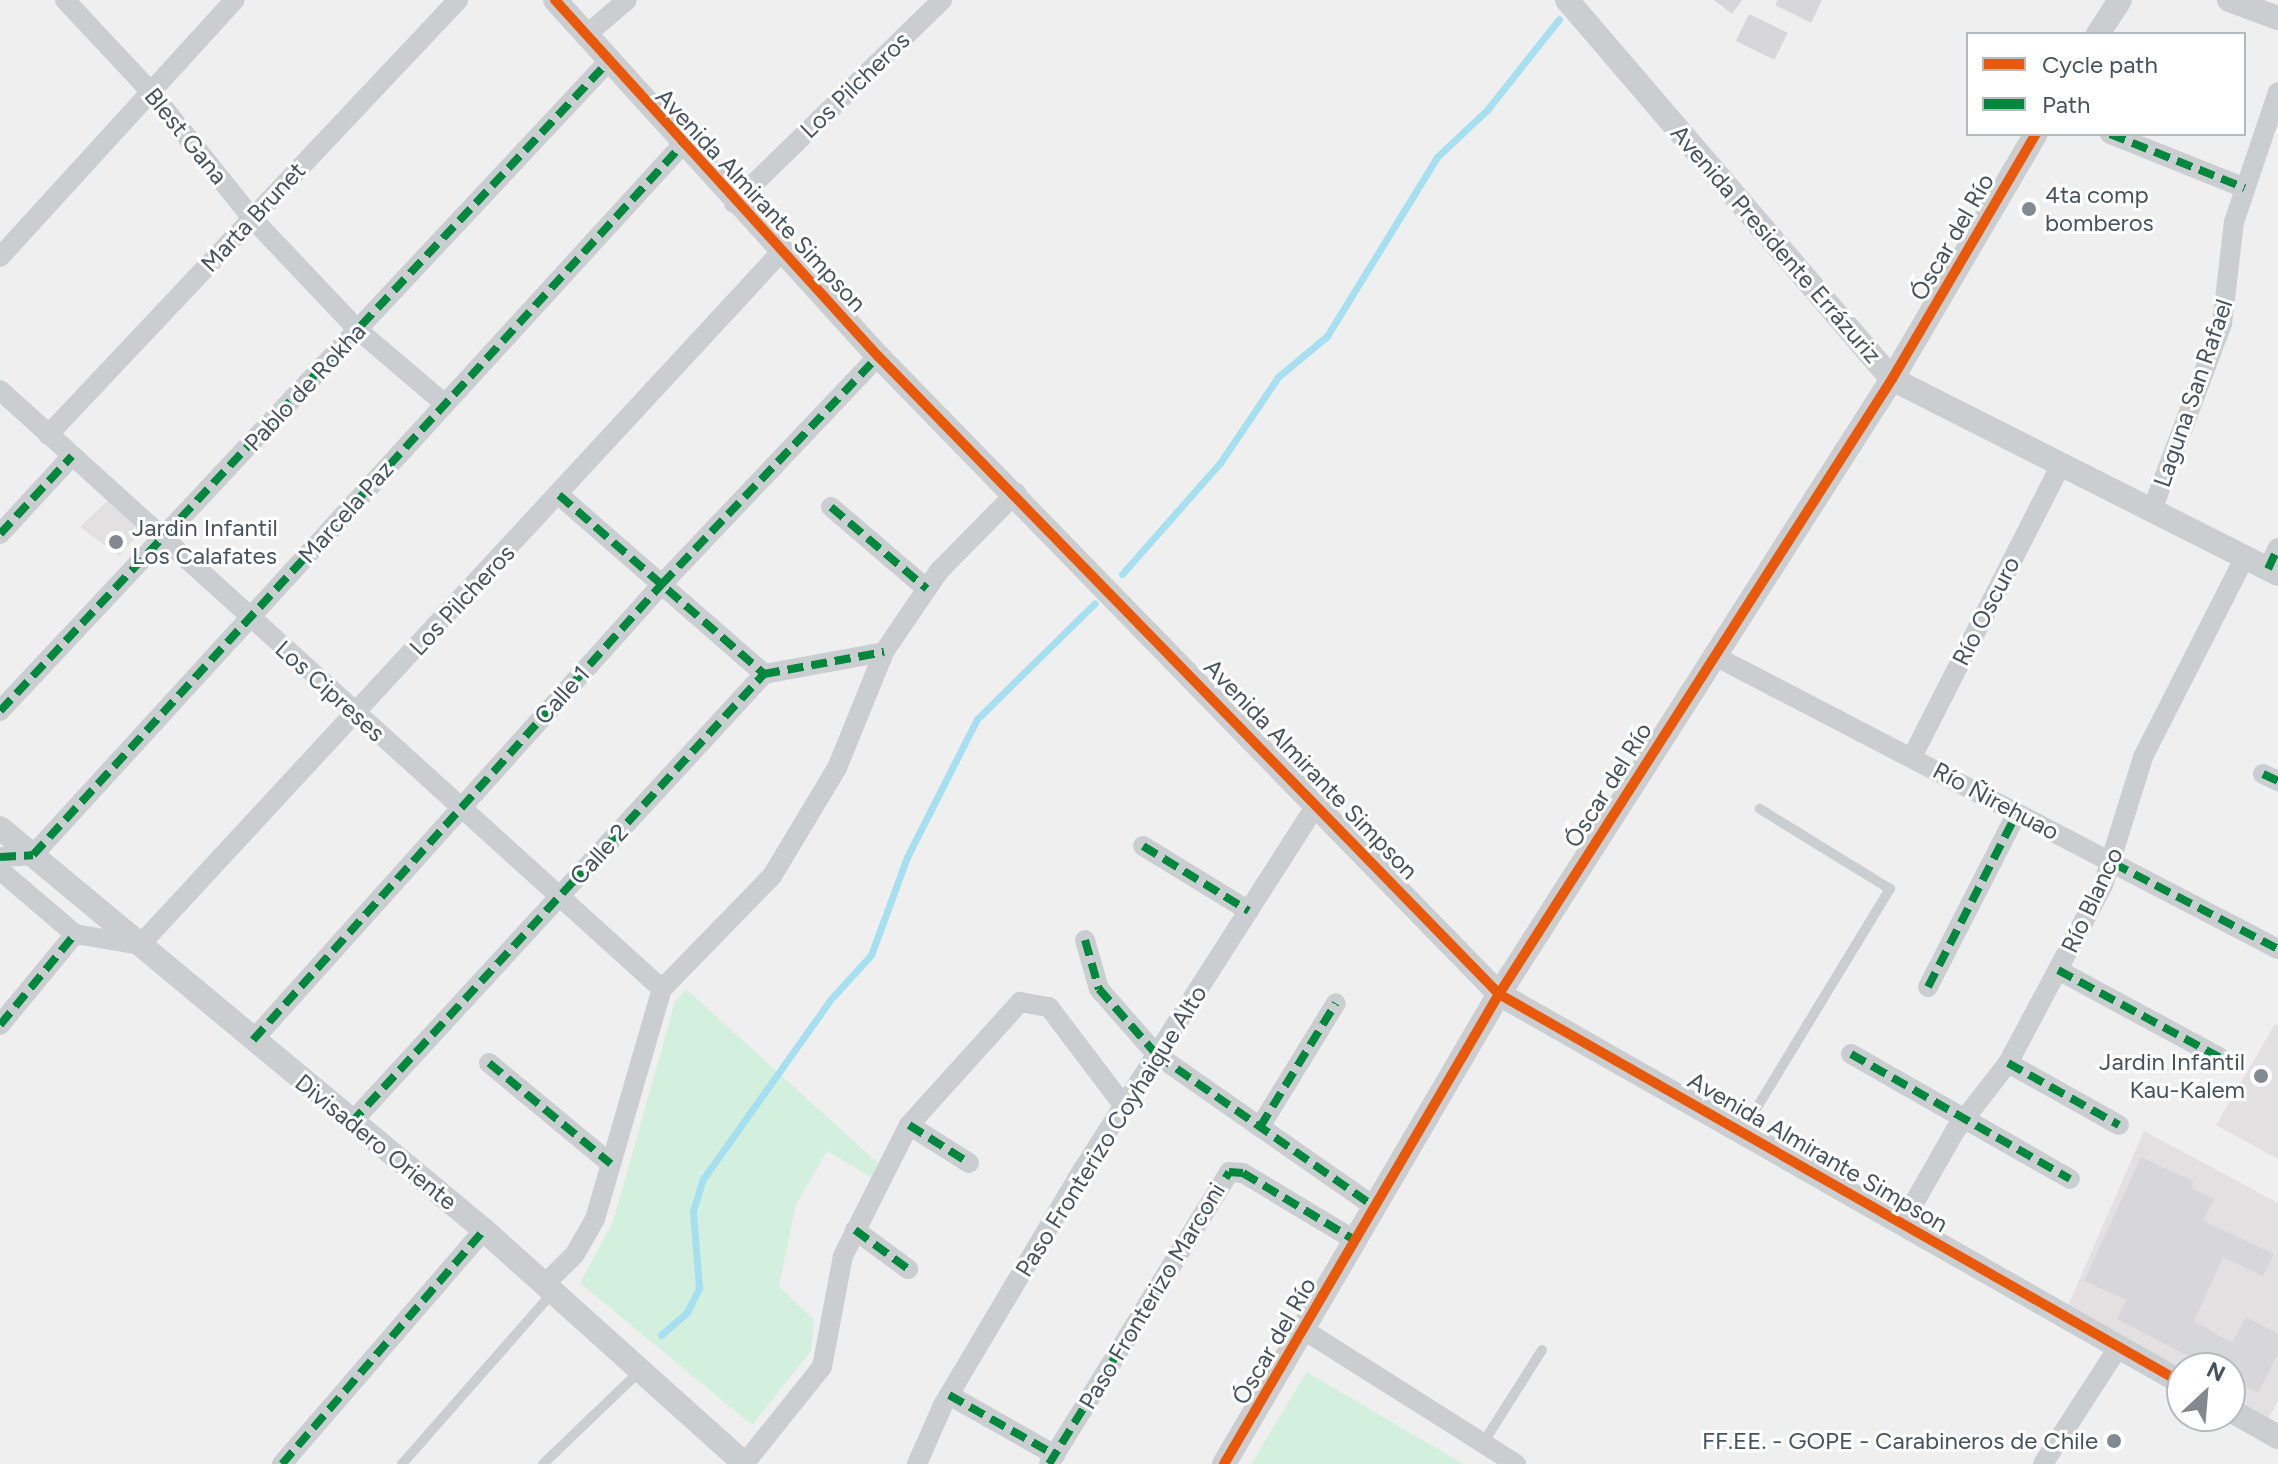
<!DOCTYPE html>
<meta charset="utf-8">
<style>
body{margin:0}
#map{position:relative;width:2278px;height:1464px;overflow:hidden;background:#f0efef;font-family:Figtree,sans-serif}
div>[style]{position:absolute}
.education>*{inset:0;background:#e2e0e1}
.green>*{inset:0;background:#d3f0de}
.stream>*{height:7px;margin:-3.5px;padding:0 3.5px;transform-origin:3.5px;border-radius:3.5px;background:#a6e0f0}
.building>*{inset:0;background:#d7d7d9;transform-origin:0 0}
.service>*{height:10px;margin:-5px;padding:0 5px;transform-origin:5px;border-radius:5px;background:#cbced0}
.minor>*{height:20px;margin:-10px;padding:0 10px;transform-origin:10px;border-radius:10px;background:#cbced0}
.tertiary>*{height:24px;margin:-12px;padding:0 12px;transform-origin:12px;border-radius:12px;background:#cbced0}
.quiet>*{height:8px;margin-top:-4px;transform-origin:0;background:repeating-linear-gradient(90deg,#00873e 0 16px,transparent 0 24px)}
.cycleway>*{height:10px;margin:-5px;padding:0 5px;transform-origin:5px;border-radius:5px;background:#e8590c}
.dots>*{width:22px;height:22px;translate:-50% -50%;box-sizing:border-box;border:4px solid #fff;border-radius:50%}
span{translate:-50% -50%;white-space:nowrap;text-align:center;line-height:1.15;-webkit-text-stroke:6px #fff;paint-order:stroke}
.street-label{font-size:24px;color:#46525d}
.poi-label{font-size:24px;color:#46525d}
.left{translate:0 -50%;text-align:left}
.right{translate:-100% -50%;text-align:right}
.legend{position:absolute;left:1966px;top:32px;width:280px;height:104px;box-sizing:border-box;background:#fff;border:2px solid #b5babe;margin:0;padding:10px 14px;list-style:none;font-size:24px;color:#46525d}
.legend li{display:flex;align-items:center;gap:16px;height:40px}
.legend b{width:40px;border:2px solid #b5babe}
.north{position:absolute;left:2166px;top:1352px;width:80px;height:80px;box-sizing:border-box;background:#fff;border:2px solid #b5babe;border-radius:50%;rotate:26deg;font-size:22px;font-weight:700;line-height:32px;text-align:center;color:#46525d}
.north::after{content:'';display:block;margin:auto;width:28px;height:36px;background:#828990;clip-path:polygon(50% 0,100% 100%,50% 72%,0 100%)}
</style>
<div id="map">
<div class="education">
<i style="clip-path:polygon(109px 499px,144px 528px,119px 556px,80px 527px)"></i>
<i style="clip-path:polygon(2275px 1024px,2278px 1026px,2278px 1159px,2216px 1125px)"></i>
<i style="clip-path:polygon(2144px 1131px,2278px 1203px,2278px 1401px,2267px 1421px,2230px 1400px,2230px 1368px,2182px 1368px,2182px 1373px,2067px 1308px)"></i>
</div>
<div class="green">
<i style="clip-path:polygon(686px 989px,878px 1163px,872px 1178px,827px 1151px,796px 1205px,779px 1286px,814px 1320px,811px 1351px,752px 1425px,580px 1283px,613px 1222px,675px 1002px)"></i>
<i style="clip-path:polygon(1307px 1372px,1463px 1464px,1251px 1464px)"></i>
</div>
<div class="stream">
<i style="left:1122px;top:574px;width:148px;rotate:-48.6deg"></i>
<i style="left:1220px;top:463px;width:104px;rotate:-56deg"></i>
<i style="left:1278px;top:377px;width:64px;rotate:-39.9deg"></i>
<i style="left:1327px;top:336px;width:210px;rotate:-58.4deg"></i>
<i style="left:1437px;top:157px;width:69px;rotate:-43.2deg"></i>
<i style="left:1487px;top:110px;width:116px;rotate:-51.6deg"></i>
<i style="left:661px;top:1335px;width:35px;rotate:-41deg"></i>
<i style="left:687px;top:1312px;width:27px;rotate:-63deg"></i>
<i style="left:699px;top:1288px;width:77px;rotate:-94.5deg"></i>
<i style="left:693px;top:1211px;width:34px;rotate:-73deg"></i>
<i style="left:703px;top:1179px;width:219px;rotate:-54.6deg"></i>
<i style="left:830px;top:1000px;width:61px;rotate:-47.7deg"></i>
<i style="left:871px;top:955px;width:104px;rotate:-69.8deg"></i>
<i style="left:907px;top:857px;width:155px;rotate:-63.1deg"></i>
<i style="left:977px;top:719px;width:165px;rotate:-44.5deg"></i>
</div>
<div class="building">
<i style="clip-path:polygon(1714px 0,1742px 0,1732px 14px)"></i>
<i style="clip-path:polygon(1778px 0,1822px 0,1811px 23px,1775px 5px)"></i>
<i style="left:1749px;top:14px;width:43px;height:30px;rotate:26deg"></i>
<i style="clip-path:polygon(2141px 1157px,2193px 1181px,2191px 1188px,2214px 1199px,2203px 1221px,2274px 1254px,2263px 1276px,2223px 1257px,2194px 1321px,2232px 1343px,2246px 1317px,2278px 1334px,2278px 1354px,2258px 1393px,2230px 1378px,2230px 1368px,2211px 1368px,2117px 1319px,2127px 1300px,2084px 1281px)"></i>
</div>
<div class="service">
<i style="left:1742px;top:1132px;width:285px;rotate:-58.7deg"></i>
<i style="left:1890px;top:889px;width:153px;rotate:-148.4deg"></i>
<i style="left:1483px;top:1443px;width:110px;rotate:-57.6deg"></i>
<i style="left:402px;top:1464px;width:229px;rotate:-48.7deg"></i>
<i style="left:543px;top:1464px;width:137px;rotate:-43.8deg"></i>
</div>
<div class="minor">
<i style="left:65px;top:0;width:126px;rotate:46.9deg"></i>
<i style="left:151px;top:92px;width:161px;rotate:51.3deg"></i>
<i style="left:252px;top:218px;width:154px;rotate:46.6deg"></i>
<i style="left:358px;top:330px;width:114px;rotate:40.4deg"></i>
<i style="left:585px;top:36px;width:55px;rotate:-40.6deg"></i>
<i style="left:2110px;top:134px;width:145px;rotate:21.8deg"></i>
<i style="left:734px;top:203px;width:291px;rotate:-44.3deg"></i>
<i style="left:0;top:257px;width:348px;rotate:-47.6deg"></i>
<i style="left:0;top:390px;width:893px;rotate:42.14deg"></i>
<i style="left:48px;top:435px;width:598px;rotate:-46.69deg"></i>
<i style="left:559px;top:495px;width:272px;rotate:41.1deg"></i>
<i style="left:831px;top:507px;width:126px;rotate:40.5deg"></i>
<i style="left:2152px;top:510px;width:199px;rotate:-69.4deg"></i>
<i style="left:2222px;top:324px;width:103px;rotate:-83.3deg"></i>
<i style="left:2234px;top:222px;width:137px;rotate:-71.3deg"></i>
<i style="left:0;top:534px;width:106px;rotate:-47.3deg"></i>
<i style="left:2268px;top:569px;width:23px;rotate:-65deg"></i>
<i style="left:1713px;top:655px;width:637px;rotate:27.49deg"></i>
<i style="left:0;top:711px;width:889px;rotate:-46.87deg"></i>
<i style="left:1912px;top:757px;width:329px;rotate:-63deg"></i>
<i style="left:2263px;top:774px;width:17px;rotate:25deg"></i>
<i style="left:1143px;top:846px;width:124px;rotate:31.5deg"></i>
<i style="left:0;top:857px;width:33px;rotate:-3deg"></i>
<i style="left:33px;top:855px;width:962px;rotate:-47.57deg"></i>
<i style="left:0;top:870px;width:99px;rotate:40.5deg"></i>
<i style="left:75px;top:934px;width:66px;rotate:9.6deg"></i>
<i style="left:140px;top:945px;width:944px;rotate:-47.23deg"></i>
<i style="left:1085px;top:940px;width:51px;rotate:74.1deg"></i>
<i style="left:1099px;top:989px;width:88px;rotate:48.7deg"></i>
<i style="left:1157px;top:1055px;width:266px;rotate:34.9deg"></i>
<i style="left:2058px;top:970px;width:185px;rotate:28.4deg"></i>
<i style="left:1928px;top:987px;width:195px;rotate:-62.9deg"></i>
<i style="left:0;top:1025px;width:118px;rotate:-50.5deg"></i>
<i style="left:253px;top:1040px;width:613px;rotate:-48.11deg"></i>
<i style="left:662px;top:584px;width:314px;rotate:-46.5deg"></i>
<i style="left:1851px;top:1054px;width:252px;rotate:29.7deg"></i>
<i style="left:489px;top:1063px;width:158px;rotate:39.6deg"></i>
<i style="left:2008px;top:1063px;width:127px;rotate:29.2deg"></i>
<i style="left:351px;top:1123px;width:610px;rotate:-47.39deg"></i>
<i style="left:764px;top:674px;width:122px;rotate:-10.4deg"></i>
<i style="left:909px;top:1125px;width:71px;rotate:32.3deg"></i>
<i style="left:1260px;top:1127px;width:145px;rotate:-58.5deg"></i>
<i style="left:1902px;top:1224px;width:107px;rotate:-60.3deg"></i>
<i style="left:1955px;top:1131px;width:86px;rotate:-52.1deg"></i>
<i style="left:2008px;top:1063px;width:202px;rotate:-61.9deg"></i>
<i style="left:2103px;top:885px;width:134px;rotate:-72.6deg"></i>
<i style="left:2143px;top:757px;width:225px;rotate:-63deg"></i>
<i style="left:855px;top:1230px;width:66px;rotate:36.3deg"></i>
<i style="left:544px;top:1285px;width:44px;rotate:-45deg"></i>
<i style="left:575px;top:1254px;width:40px;rotate:-60.3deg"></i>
<i style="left:595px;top:1219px;width:240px;rotate:-73.8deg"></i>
<i style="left:662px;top:989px;width:158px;rotate:-45.8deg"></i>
<i style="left:772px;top:876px;width:126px;rotate:-59deg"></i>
<i style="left:837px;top:768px;width:125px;rotate:-67.9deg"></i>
<i style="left:884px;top:652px;width:98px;rotate:-55.8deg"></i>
<i style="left:939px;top:571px;width:110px;rotate:-45.4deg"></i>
<i style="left:1304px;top:1330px;width:251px;rotate:32.3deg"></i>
<i style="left:949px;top:1395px;width:122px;rotate:29.5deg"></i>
<i style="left:745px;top:1463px;width:123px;rotate:-51.3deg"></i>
<i style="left:822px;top:1367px;width:113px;rotate:-79.3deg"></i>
<i style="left:843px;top:1256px;width:147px;rotate:-63.3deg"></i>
<i style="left:909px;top:1125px;width:166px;rotate:-47.9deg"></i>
<i style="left:1020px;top:1002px;width:29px;rotate:10deg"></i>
<i style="left:1049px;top:1007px;width:124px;rotate:52.9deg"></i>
<i style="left:282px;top:1464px;width:309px;rotate:-49.2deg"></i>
<i style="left:917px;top:1464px;width:64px;rotate:-66.2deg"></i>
<i style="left:943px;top:1405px;width:276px;rotate:-59.3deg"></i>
<i style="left:1084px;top:1168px;width:432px;rotate:-57.4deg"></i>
<i style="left:1049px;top:1464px;width:343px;rotate:-58.3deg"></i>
<i style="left:1229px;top:1172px;width:14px;rotate:4deg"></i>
<i style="left:1243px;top:1173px;width:132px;rotate:31deg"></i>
<i style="left:2043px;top:1464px;width:140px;rotate:-57.2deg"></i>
</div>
<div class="tertiary">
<i style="left:555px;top:0;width:481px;rotate:47.8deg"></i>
<i style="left:878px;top:356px;width:890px;rotate:45.77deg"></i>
<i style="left:1499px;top:994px;width:786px;rotate:29.66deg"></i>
<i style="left:1567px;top:0;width:499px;rotate:49.4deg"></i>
<i style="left:1892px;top:379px;width:432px;rotate:26.8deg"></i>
<i style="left:2229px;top:0;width:52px;rotate:20.2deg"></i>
<i style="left:2098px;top:34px;width:40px;rotate:-57.1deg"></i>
<i style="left:0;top:828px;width:629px;rotate:39.71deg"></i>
<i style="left:484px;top:1230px;width:351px;rotate:41.9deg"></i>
<i style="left:2230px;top:1410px;width:55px;rotate:29.4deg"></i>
<i style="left:1224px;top:1464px;width:545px;rotate:-59.67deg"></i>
<i style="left:1499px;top:994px;width:730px;rotate:-57.42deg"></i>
<i style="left:1892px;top:379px;width:284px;rotate:-59.6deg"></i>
</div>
<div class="quiet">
<i style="left:2110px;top:134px;width:145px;rotate:21.8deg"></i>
<i style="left:559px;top:495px;width:272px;rotate:41.1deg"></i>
<i style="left:831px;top:507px;width:126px;rotate:40.5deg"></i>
<i style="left:0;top:534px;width:106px;rotate:-47.3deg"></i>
<i style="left:2268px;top:569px;width:23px;rotate:-65deg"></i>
<i style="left:0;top:711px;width:889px;rotate:-46.87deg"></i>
<i style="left:2263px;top:774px;width:17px;rotate:25deg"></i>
<i style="left:1143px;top:846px;width:124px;rotate:31.5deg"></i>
<i style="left:0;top:857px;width:33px;rotate:-3deg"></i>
<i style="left:33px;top:855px;width:962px;rotate:-47.57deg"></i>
<i style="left:2113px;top:863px;width:186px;rotate:27.5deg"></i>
<i style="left:1085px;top:940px;width:51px;rotate:74.1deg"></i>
<i style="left:1099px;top:989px;width:88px;rotate:48.7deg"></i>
<i style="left:1157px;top:1055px;width:266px;rotate:34.9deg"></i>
<i style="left:2058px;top:970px;width:185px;rotate:28.4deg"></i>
<i style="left:1928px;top:987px;width:195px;rotate:-62.9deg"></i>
<i style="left:0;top:1025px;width:118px;rotate:-50.5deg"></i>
<i style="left:253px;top:1040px;width:613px;rotate:-48.11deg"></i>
<i style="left:662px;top:584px;width:314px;rotate:-46.5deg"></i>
<i style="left:1851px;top:1054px;width:252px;rotate:29.7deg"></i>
<i style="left:489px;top:1063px;width:158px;rotate:39.6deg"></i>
<i style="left:2008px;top:1063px;width:127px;rotate:29.2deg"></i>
<i style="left:351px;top:1123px;width:610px;rotate:-47.39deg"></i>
<i style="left:764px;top:674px;width:122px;rotate:-10.4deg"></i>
<i style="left:909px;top:1125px;width:71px;rotate:32.3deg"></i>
<i style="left:1260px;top:1127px;width:145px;rotate:-58.5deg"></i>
<i style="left:855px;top:1230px;width:66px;rotate:36.3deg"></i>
<i style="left:949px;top:1395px;width:122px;rotate:29.5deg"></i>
<i style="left:282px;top:1464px;width:309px;rotate:-49.2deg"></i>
<i style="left:1049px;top:1464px;width:343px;rotate:-58.3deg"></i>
<i style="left:1229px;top:1172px;width:14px;rotate:4deg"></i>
<i style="left:1243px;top:1173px;width:132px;rotate:31deg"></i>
</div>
<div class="cycleway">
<i style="left:555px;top:0;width:481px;rotate:47.8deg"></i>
<i style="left:878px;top:356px;width:890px;rotate:45.77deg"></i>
<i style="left:1499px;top:994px;width:786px;rotate:29.66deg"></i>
<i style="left:1224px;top:1464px;width:545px;rotate:-59.67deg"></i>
<i style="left:1499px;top:994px;width:730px;rotate:-57.42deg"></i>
<i style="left:1892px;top:379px;width:284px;rotate:-59.6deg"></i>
</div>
<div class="dots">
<i style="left:2029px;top:209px;background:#828990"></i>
<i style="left:116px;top:542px;background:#828990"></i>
<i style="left:2261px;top:1076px;background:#828990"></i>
<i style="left:2114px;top:1441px;background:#828990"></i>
</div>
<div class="street-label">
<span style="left:855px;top:85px;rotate:-44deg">Los Pilcheros</span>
<span style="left:186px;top:136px;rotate:51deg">Blest Gana</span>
<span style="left:761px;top:200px;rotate:47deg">Avenida Almirante Simpson</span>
<span style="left:253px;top:217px;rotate:-47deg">Marta Brunet</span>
<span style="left:1952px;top:237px;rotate:-60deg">Óscar del Río</span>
<span style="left:1776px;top:244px;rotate:49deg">Avenida Presidente Errázuriz</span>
<span style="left:305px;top:387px;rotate:-47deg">Pablo de Rokha</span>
<span style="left:2193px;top:393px;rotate:-71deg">Laguna San Rafael</span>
<span style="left:346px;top:512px;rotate:-48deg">Marcela Paz</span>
<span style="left:462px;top:600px;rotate:-47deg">Los Pilcheros</span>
<span style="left:1986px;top:611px;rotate:-63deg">Río Oscuro</span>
<span style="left:330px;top:691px;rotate:42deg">Los Cipreses</span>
<span style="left:562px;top:695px;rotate:-48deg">Calle 1</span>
<span style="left:1311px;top:769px;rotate:46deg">Avenida Almirante Simpson</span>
<span style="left:1608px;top:785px;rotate:-58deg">Óscar del Río</span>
<span style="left:1996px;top:801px;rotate:28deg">Río Ñirehuao</span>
<span style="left:599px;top:854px;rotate:-47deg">Calle 2</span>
<span style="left:2092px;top:900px;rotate:-65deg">Río Blanco</span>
<span style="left:1111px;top:1131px;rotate:-58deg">Paso Fronterizo Coyhaique Alto</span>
<span style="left:376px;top:1142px;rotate:39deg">Divisadero Oriente</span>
<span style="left:1818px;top:1152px;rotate:30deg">Avenida Almirante Simpson</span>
<span style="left:1152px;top:1296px;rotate:-59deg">Paso Fronterizo Marconi</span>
<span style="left:1274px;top:1341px;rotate:-60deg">Óscar del Río</span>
</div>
<div class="poi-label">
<span class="left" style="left:2045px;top:209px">4ta comp<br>bomberos</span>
<span class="left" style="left:132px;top:542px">Jardin Infantil<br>Los Calafates</span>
<span class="right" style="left:2245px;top:1076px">Jardin Infantil<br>Kau-Kalem</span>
<span class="right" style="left:2098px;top:1441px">FF.EE. - GOPE - Carabineros de Chile</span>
</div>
<ul class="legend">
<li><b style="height:10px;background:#e8590c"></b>Cycle path</li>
<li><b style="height:10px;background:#00873e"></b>Path</li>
</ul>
<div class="north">N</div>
</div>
